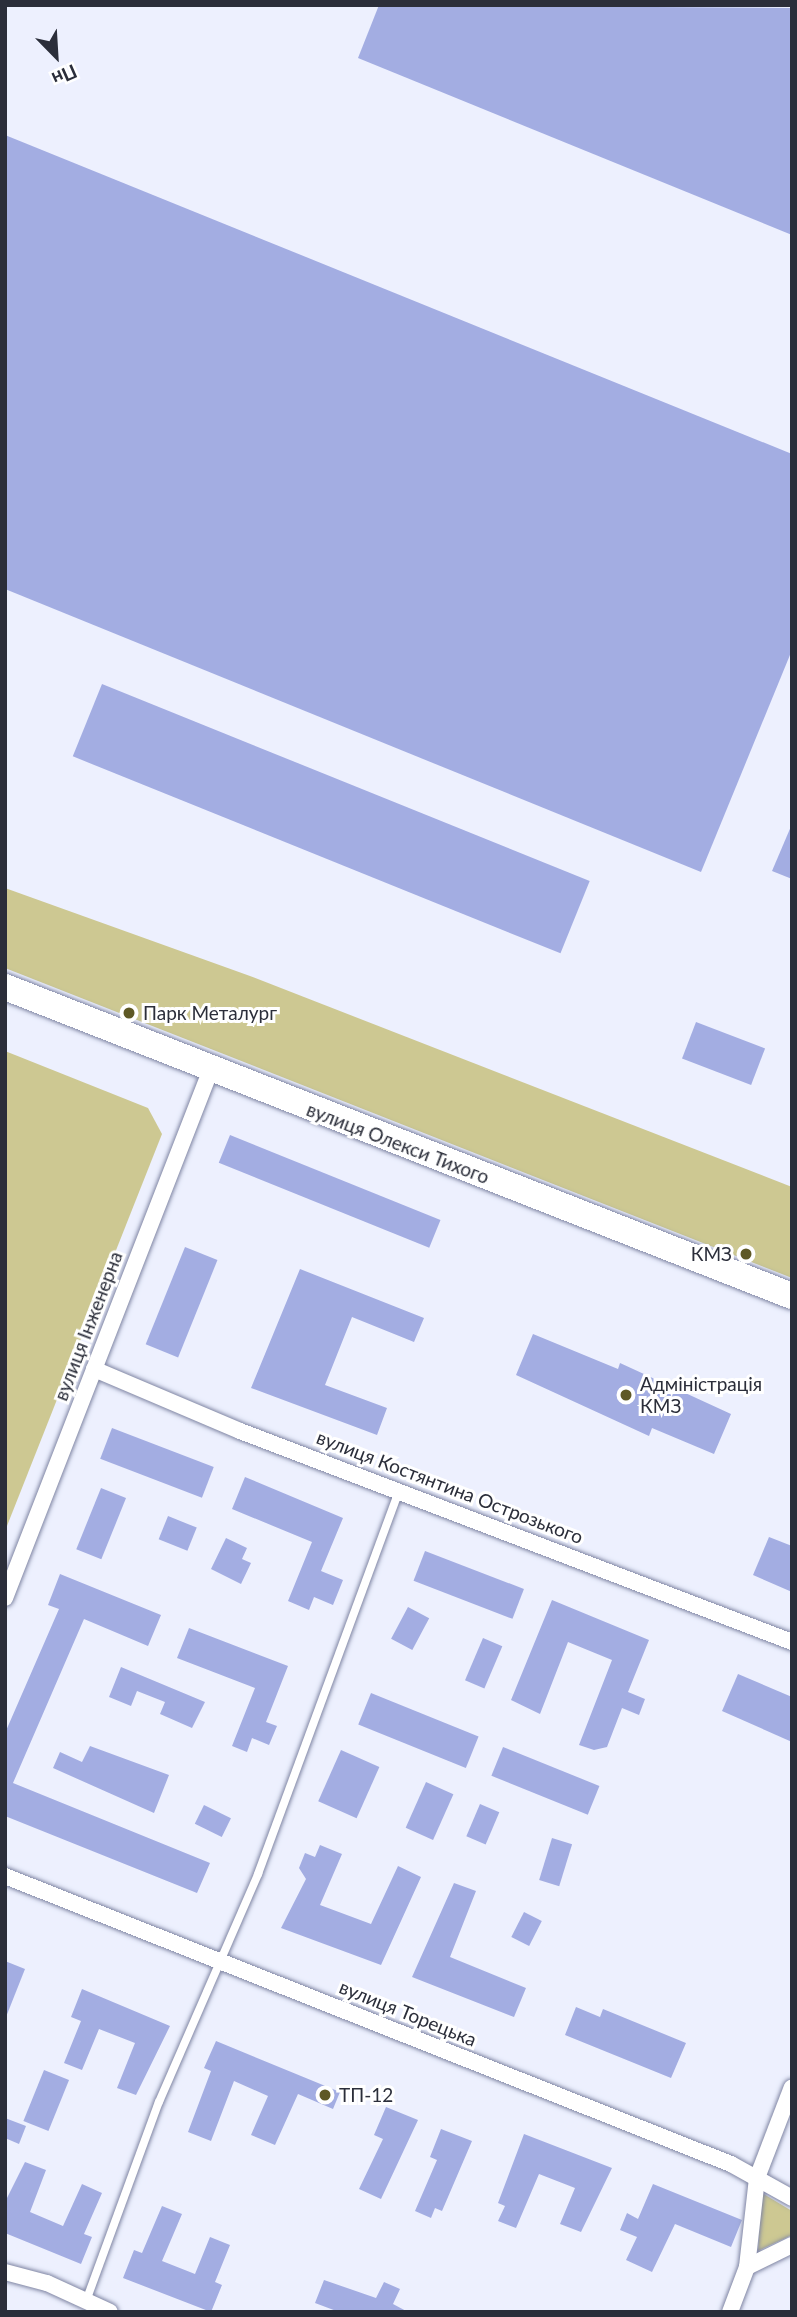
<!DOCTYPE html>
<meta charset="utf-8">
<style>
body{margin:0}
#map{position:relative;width:797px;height:2317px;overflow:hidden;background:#edf0fe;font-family:Lato,sans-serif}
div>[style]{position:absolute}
.green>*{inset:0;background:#cdc892}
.building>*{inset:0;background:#a3ade2;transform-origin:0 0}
.roads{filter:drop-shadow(0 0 2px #7f85a3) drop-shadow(0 0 2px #7f85a3)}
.lane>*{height:8px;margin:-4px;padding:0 4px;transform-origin:4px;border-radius:4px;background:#fff}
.street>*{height:16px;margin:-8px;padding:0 8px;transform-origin:8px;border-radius:8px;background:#fff}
.primary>*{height:26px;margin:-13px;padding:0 13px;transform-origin:13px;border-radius:13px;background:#fff}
.dots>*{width:19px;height:19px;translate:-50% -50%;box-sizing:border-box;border:4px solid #fff;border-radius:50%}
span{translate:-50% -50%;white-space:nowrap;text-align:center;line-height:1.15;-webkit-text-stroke:6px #fff;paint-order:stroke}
.poi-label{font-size:19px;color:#2b2e3a}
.left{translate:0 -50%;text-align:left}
.right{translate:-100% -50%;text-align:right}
.street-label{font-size:19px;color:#2b2e3a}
.frame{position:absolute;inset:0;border:7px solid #2b2e3a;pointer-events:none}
.north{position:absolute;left:21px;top:21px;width:70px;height:70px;-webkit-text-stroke:5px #fff;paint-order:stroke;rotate:156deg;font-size:19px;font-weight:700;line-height:28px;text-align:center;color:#2b2e3a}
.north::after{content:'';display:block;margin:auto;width:24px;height:32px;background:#2b2e3a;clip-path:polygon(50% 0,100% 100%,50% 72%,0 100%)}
</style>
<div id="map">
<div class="green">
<i style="clip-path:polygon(5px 888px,250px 976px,792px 1187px,792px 1278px,5px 968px)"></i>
<i style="clip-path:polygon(5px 1051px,148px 1108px,162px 1134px,5px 1531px)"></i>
<i style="clip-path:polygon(762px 2193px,792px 2211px,792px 2235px,758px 2251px)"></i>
</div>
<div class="building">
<i style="clip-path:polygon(379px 5px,792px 8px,792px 235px,358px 58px)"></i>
<i style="clip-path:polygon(5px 135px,792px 454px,792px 650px,701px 872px,5px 589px)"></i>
<i style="left:102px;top:684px;width:526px;height:78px;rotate:22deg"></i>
<i style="clip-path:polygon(792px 824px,792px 879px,772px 871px)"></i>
<i style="left:696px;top:1022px;width:74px;height:39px;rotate:21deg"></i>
<i style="left:230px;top:1135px;width:227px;height:30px;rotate:22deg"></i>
<i style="left:185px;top:1247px;width:35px;height:105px;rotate:22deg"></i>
<i style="clip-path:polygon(300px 1269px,424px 1318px,414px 1342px,352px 1317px,325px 1385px,387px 1408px,377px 1435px,251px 1388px)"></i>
<i style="clip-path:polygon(533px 1334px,618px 1369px,620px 1363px,731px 1414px,714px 1454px,652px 1428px,649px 1436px,516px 1375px)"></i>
<i style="left:112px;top:1428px;width:109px;height:33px;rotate:21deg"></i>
<i style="clip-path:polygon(245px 1477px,343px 1518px,321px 1571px,343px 1580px,333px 1605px,314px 1597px,309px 1610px,288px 1601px,312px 1542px,232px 1509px)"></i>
<i style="left:101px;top:1488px;width:27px;height:66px;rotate:22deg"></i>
<i style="left:168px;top:1516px;width:31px;height:25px;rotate:22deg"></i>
<i style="clip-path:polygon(769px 1537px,792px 1546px,792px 1592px,753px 1575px)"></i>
<i style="clip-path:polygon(226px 1538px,247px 1548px,242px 1559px,251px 1563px,241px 1584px,211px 1569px)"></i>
<i style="left:425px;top:1551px;width:106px;height:32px;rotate:21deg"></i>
<i style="clip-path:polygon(60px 1574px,161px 1615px,148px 1646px,84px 1619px,13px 1783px,210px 1863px,197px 1893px,5px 1816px,5px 1733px,59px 1609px,48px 1605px)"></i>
<i style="clip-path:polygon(552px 1600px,649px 1640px,628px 1692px,645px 1699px,639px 1715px,622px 1708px,607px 1747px,594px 1750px,579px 1745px,612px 1660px,568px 1642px,540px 1714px,511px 1700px)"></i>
<i style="left:408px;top:1607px;width:24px;height:36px;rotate:28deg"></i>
<i style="clip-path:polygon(189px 1628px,288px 1666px,266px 1722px,277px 1726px,269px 1745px,252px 1738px,247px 1752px,232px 1746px,255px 1688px,177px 1658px)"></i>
<i style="left:483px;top:1638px;width:21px;height:46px;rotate:23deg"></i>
<i style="clip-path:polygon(121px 1667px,205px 1702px,192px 1728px,160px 1714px,165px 1702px,137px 1691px,131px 1706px,109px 1697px)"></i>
<i style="clip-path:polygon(738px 1674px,792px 1697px,792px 1742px,722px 1711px)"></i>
<i style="left:371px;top:1693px;width:116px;height:34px;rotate:22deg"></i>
<i style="clip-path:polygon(90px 1746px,169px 1775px,154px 1813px,53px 1768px,60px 1752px,82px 1762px)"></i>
<i style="left:503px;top:1747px;width:104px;height:31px;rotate:22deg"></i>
<i style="left:341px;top:1750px;width:42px;height:56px;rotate:24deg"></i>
<i style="left:426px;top:1782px;width:30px;height:50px;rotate:24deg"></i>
<i style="left:480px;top:1804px;width:21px;height:35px;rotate:23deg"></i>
<i style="left:204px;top:1805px;width:30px;height:21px;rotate:26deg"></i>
<i style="left:552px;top:1838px;width:21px;height:44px;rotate:17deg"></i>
<i style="clip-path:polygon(320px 1845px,342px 1854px,320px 1905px,371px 1924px,398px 1866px,421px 1877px,381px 1965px,281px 1928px,306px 1879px,299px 1868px,305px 1853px,315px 1857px)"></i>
<i style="clip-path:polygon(454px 1883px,476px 1891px,450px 1957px,526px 1988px,514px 2017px,412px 1977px)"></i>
<i style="left:524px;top:1912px;width:20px;height:28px;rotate:27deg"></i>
<i style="clip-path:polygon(5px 1961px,25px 1969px,6px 2017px,5px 2017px)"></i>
<i style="clip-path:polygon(82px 1989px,170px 2026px,136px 2095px,117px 2088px,135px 2043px,99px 2029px,82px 2070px,64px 2063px,81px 2021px,71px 2017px)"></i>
<i style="clip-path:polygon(576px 2007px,600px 2017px,603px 2009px,686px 2043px,671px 2078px,565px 2035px)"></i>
<i style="clip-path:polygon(216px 2041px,340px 2092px,333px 2109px,298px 2094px,275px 2145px,251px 2135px,268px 2096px,234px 2081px,211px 2141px,188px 2132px,211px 2071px,204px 2068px)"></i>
<i style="left:44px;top:2070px;width:27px;height:55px;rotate:22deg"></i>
<i style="clip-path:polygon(386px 2107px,418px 2120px,381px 2199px,359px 2189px,383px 2139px,374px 2135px)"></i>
<i style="clip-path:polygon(5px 2118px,26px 2126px,19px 2144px,5px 2138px)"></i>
<i style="clip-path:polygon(441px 2129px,472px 2141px,442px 2211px,435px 2208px,431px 2218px,415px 2211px,437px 2160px,430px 2157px)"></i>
<i style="clip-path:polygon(524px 2134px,612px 2168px,581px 2232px,560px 2224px,575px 2188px,539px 2174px,516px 2228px,498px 2221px,505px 2206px,498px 2203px)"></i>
<i style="clip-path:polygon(25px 2162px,46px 2170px,30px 2212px,63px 2226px,82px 2184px,102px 2193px,84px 2234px,92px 2237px,81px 2264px,5px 2233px,5px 2202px)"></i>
<i style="clip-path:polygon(653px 2184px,742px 2220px,731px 2247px,675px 2224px,652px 2272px,626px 2260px,637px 2237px,620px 2230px,627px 2213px,638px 2219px)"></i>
<i style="clip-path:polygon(162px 2206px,182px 2214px,162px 2261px,195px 2274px,210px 2237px,230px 2245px,215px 2282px,222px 2285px,211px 2312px,123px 2278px,134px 2250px,142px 2253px)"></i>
<i style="clip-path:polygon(324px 2280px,376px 2298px,384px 2282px,400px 2289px,393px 2304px,408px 2312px,339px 2312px,315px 2303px)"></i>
</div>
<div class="roads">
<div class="lane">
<i style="left:86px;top:2301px;width:212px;rotate:-69.9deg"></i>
<i style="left:159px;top:2102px;width:249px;rotate:-66.5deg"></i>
<i style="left:258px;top:1874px;width:408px;rotate:-69.8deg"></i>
</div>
<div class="street">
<i style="left:94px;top:1369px;width:159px;rotate:23deg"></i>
<i style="left:240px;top:1431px;width:591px;rotate:20.92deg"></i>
<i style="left:5px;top:1598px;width:568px;rotate:-68.72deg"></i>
<i style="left:5px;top:1876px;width:781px;rotate:21.64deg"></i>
<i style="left:731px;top:2164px;width:70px;rotate:29.1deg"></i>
<i style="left:747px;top:2267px;width:50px;rotate:-26.1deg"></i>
<i style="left:5px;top:2272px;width:43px;rotate:14.7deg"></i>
<i style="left:47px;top:2283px;width:69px;rotate:24.7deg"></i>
<i style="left:730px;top:2312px;width:48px;rotate:-69.3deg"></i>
<i style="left:747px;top:2267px;width:90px;rotate:-83.6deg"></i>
<i style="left:757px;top:2178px;width:97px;rotate:-69deg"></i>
</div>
<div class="primary">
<i style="left:5px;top:987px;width:845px;rotate:21.44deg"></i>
</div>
</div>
<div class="dots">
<i style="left:129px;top:1013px;background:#5e5825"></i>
<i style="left:746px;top:1254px;background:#5e5825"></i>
<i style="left:626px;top:1395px;background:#5e5825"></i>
<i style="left:325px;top:2095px;background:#5e5825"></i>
</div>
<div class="poi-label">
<span class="left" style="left:143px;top:1013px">Парк Металург</span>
<span class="right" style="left:732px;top:1254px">КМЗ</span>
<span class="left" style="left:640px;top:1395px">Адміністрація<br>КМЗ</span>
<span class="left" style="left:339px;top:2095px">ТП-12</span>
</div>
<div class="street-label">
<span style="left:398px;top:1143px;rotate:21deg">вулиця Олекси Тихого</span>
<span style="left:88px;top:1326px;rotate:-69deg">вулиця Інженерна</span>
<span style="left:450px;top:1487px;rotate:21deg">вулиця Костянтина Острозького</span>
<span style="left:408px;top:2013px;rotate:22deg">вулиця Торецька</span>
</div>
<div class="frame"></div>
<div class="north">Пн</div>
</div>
